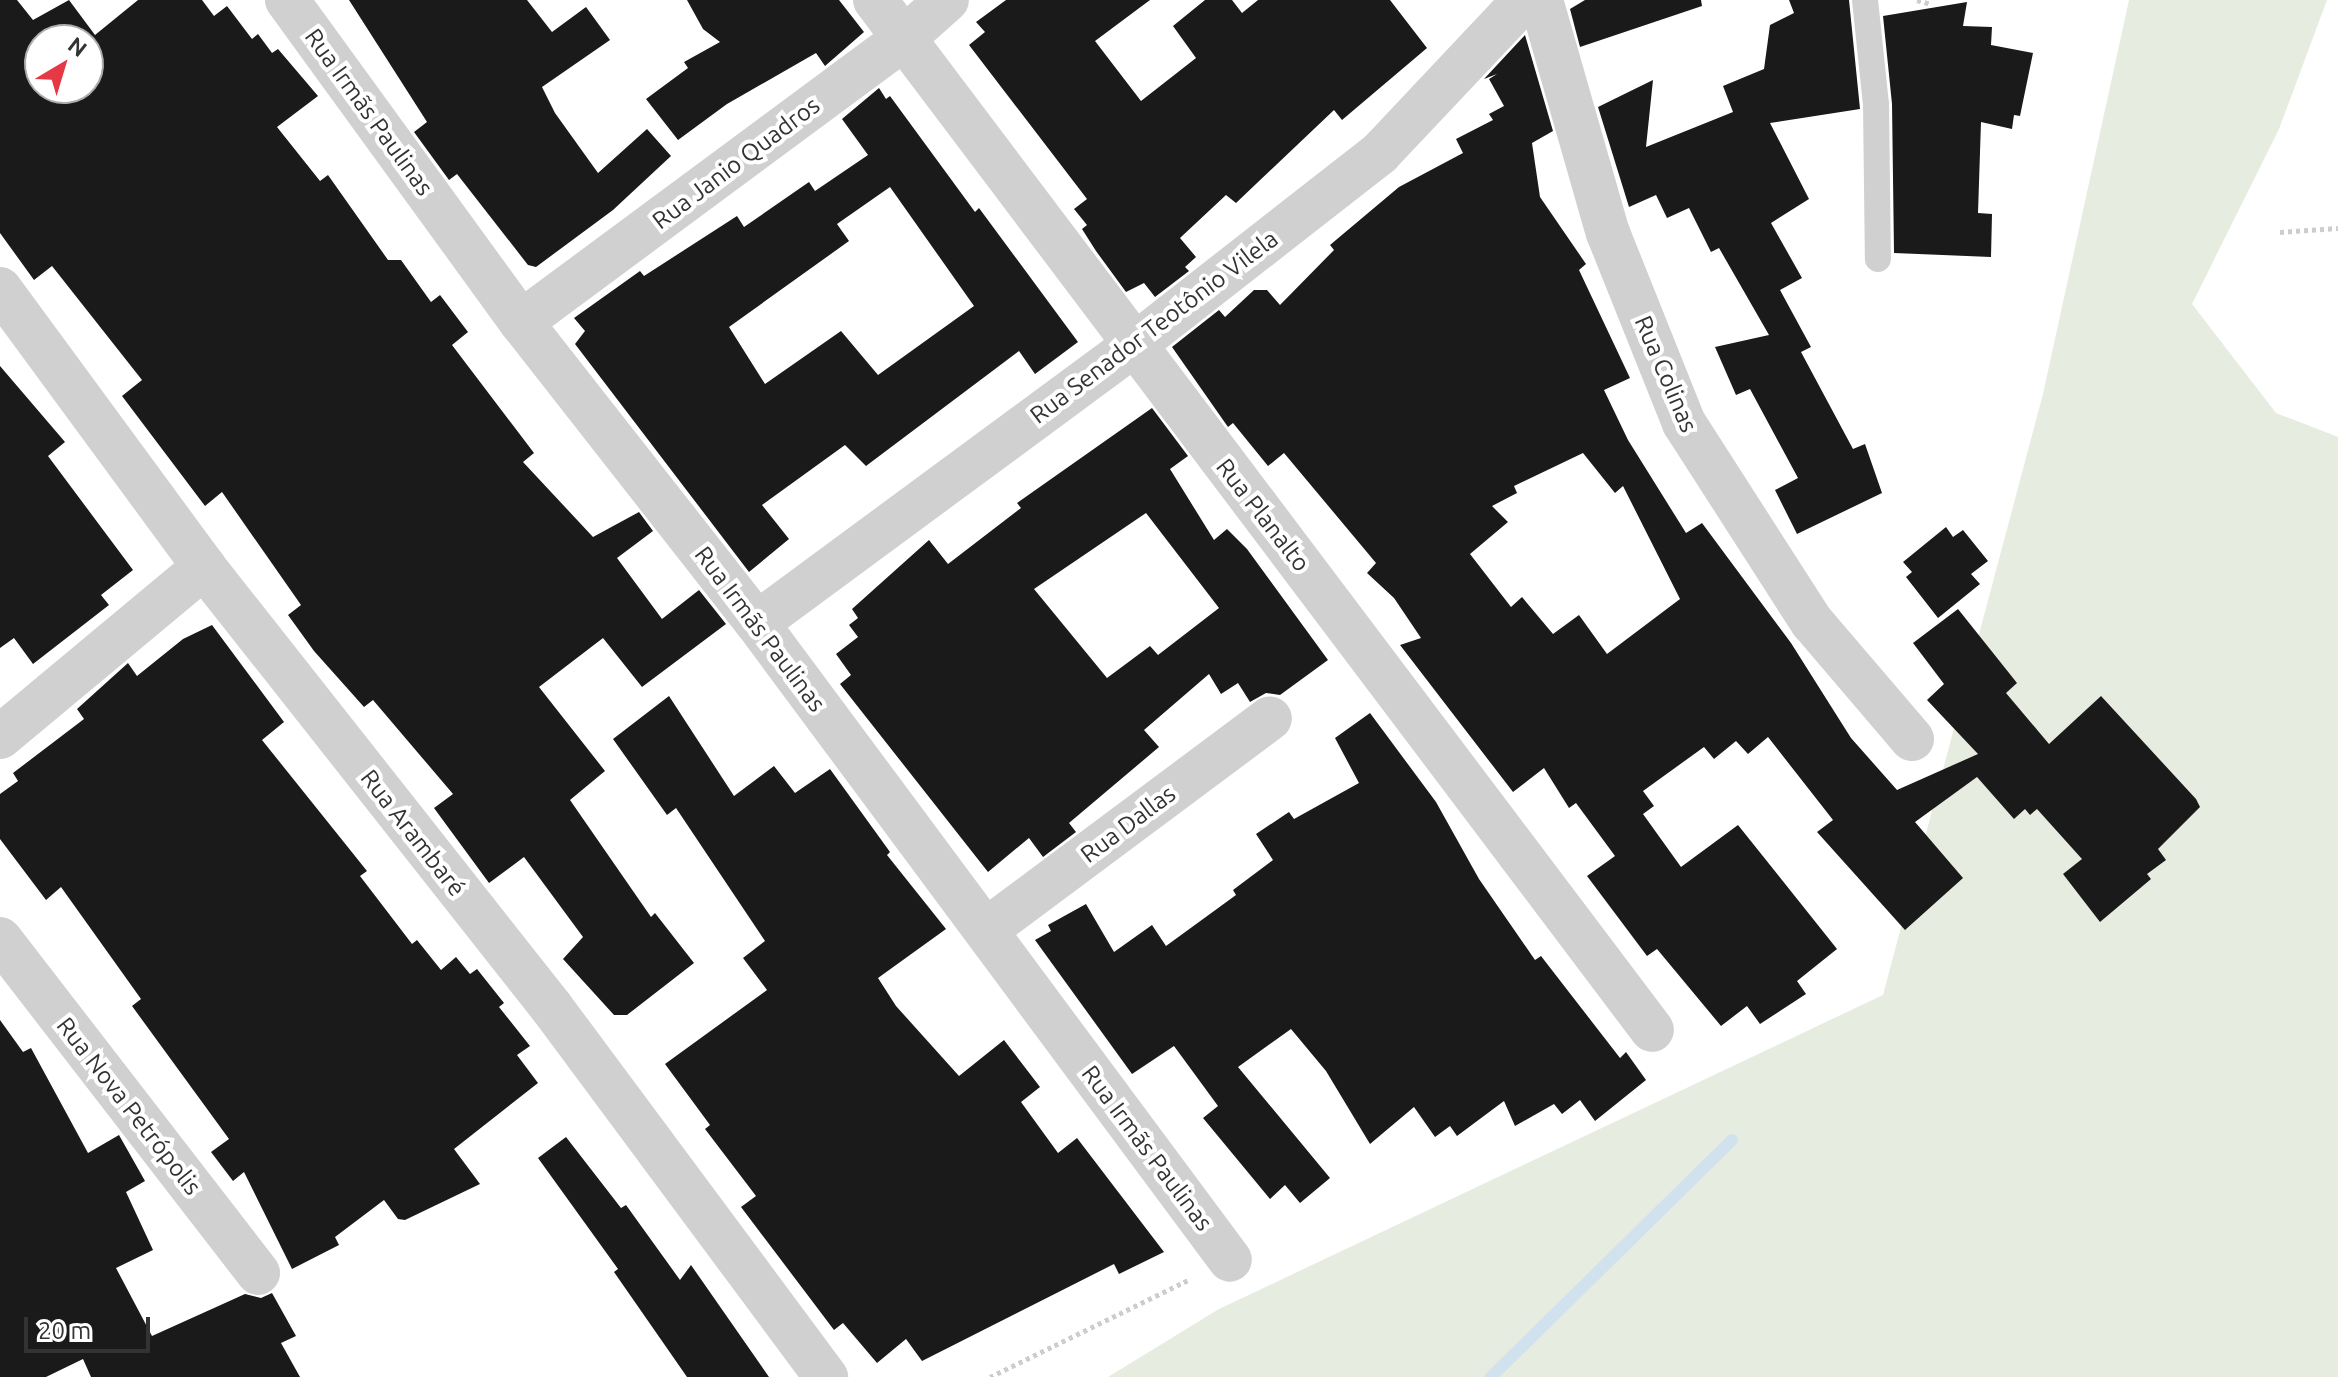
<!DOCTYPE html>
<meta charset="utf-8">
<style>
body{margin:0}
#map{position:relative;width:2338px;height:1377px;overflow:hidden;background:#fff;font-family:Ubuntu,sans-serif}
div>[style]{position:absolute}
.green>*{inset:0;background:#e6ecdf}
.stream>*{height:12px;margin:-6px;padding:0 6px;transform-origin:6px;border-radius:6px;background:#cfe2ee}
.building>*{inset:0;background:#1a1a1a}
.path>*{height:5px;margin-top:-2.5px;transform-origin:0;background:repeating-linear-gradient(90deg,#cdcdcd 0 4px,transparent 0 8px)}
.service>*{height:26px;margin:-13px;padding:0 13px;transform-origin:13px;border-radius:13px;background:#d0d0d0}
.minor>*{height:44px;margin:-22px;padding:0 22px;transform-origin:22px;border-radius:22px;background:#d0d0d0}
span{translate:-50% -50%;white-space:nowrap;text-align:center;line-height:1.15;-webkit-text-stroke:8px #fff;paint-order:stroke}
.street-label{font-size:24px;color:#333}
.north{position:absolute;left:24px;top:24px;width:80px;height:80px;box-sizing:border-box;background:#fff;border:2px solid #adadad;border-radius:50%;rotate:38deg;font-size:22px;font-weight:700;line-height:32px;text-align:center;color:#333}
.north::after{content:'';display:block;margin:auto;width:28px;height:36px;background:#e63946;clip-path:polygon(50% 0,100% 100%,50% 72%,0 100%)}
.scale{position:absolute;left:24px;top:1317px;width:126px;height:36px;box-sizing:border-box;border:4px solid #333;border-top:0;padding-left:10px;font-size:24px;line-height:28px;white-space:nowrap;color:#333;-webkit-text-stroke:6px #fff;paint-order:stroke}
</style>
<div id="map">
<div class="green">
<i style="clip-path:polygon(2129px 0,2327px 0,2279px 129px,2192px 304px,2276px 413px,2338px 437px,2338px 1377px,1108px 1377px,1219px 1309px,1883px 995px,2043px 394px)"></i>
</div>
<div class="stream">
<i style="left:1491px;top:1377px;width:338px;rotate:-44.5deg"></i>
</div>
<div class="building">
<i style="clip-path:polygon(evenodd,0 0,17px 0,33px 20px,69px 0,95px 35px,138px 0,202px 0,214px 16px,227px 6px,252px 39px,258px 34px,272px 53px,278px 49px,318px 96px,277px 127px,320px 181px,328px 175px,388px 260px,401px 260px,431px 302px,440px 295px,468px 332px,452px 345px,534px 453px,523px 462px,593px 537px,639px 512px,653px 531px,617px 558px,662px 619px,699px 590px,726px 624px,642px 687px,603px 638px,539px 687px,605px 771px,570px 800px,651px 917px,655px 913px,694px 963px,627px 1015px,614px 1015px,563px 959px,583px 937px,524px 857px,489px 883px,434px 808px,453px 794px,373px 700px,364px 707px,314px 651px,288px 615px,301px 605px,222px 492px,205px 506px,122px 396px,142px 380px,52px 266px,34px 280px,0 233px,0 0,40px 40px,88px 40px,88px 88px,40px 88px,40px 40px)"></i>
<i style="clip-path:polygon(349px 0,527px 0,552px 32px,586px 7px,610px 40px,542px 87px,555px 113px,598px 173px,647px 129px,671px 156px,613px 210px,536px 267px,528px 265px,457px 174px,449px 180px,414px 132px,427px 122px)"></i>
<i style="clip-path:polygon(687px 0,839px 0,864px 32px,825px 66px,816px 53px,727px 104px,678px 140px,646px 99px,688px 68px,684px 62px,720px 42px,703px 29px)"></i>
<i style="clip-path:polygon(1006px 0,1150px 0,1095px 41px,1141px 101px,1196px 58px,1173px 26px,1205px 0,1232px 0,1242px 13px,1258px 0,1390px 0,1427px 48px,1342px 120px,1334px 110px,1236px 203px,1226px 195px,1180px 238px,1196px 257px,1185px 267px,1189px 271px,1155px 297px,1144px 283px,1126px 292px,1096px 251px,1082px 229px,1087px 225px,1074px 209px,1087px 199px,969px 45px,985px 32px,976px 22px)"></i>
<i style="clip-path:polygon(1585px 0,1701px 0,1702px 6px,1580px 47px,1570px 9px)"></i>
<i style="clip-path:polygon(1789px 0,1849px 0,1860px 109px,1770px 123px,1809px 199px,1771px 223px,1802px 278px,1780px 290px,1811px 347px,1801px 352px,1853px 449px,1865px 444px,1882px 493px,1797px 534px,1775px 490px,1798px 478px,1750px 389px,1736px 395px,1715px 347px,1769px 335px,1719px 248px,1711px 252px,1689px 208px,1667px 218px,1656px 195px,1629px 207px,1598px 107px,1653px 80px,1646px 147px,1733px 112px,1723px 86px,1764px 69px,1770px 25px,1794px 13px)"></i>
<i style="clip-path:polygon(1967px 2px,1963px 26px,1992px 27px,1991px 45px,2033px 53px,2020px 116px,2014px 115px,2012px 129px,1981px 122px,1978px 213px,1992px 214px,1991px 257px,1894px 253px,1892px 104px,1883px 16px)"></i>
<i style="clip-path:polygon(evenodd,1525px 35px,1553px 131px,1532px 143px,1540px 197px,1586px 264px,1579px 270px,1630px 378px,1604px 390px,1628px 440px,1686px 533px,1702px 523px,1791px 643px,1851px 738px,1897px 790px,1978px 754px,1927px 700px,1944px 684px,1913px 643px,1958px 609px,2017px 683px,2006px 693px,2049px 744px,2101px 696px,2196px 799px,2200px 807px,2158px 849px,2166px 860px,2147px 874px,2151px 879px,2100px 922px,2063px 874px,2082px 859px,2037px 809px,2030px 815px,2025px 809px,2014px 819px,1977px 777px,1915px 822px,1963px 878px,1905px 930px,1817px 832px,1833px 820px,1768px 737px,1748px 754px,1736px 741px,1714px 759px,1704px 747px,1643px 791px,1654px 806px,1643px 814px,1681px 867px,1738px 825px,1837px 949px,1797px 981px,1806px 994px,1760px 1024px,1747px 1006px,1721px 1026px,1657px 949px,1647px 956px,1587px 876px,1615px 856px,1576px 803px,1569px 808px,1544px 768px,1513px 792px,1400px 645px,1421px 638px,1394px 598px,1367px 573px,1376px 563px,1284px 453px,1268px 466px,1233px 423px,1228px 427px,1172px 347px,1219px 310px,1225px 317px,1254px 290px,1267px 290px,1280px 305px,1334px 250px,1330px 245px,1399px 187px,1463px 153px,1456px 139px,1493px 120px,1489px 114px,1504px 106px,1489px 79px,1497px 74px,1484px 79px,1525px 35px,1583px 453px,1615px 493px,1623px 486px,1680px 599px,1607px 654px,1579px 615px,1553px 634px,1522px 597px,1511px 607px,1470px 554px,1508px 522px,1492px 506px,1517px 493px,1514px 486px,1583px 453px)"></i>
<i style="clip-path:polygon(evenodd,879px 88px,886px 99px,890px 96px,975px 212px,979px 208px,1078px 342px,1035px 374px,1019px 351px,866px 466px,845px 445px,762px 505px,789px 539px,749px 572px,575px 344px,585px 331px,574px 318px,640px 271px,644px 276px,737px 216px,744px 227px,809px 182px,815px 191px,868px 155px,842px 119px,879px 88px,890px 187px,974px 306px,878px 375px,841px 331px,765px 384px,729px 327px,849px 241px,837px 224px,890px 187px)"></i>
<i style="clip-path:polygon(0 366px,65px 442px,48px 456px,133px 570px,101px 595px,109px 605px,33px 664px,14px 638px,0 648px)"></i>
<i style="clip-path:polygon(evenodd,1152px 408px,1188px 456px,1170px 469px,1214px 540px,1227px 529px,1247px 549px,1328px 660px,1280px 695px,1266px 693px,1250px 702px,1238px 683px,1221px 694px,1209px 674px,1144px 730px,1159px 747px,1069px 823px,1076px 832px,1043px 857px,1029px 838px,988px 872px,840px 684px,851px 675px,836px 654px,858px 637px,849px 625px,858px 618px,852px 609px,929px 540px,948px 564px,1021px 508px,1017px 503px,1152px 408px,1146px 513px,1219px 608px,1158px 655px,1150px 646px,1107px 678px,1034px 589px,1146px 513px)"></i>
<i style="clip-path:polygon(1946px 527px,1953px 537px,1963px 530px,1988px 561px,1971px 574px,1980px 584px,1938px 618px,1906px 577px,1912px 572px,1903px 562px)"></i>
<i style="clip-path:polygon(212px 625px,284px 722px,262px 740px,367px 871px,360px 876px,412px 944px,417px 940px,441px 970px,456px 957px,470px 974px,477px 969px,504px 1003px,499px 1007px,530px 1046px,517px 1055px,538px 1083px,454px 1149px,480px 1184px,405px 1220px,398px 1219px,384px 1200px,335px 1237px,339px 1245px,292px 1269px,244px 1172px,233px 1181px,211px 1152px,229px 1139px,132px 1006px,141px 999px,61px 887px,46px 900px,0 839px,0 794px,18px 781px,13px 773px,84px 719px,77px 709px,128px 663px,137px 676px,183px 639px)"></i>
<i style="clip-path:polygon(669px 696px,734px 796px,774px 766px,795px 793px,830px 769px,890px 852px,887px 855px,946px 929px,878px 978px,896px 1006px,959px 1076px,1004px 1040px,1040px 1087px,1021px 1102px,1058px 1153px,1077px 1138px,1164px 1252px,1119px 1274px,1114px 1264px,922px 1361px,906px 1339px,877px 1363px,843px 1323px,834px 1330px,741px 1207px,756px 1196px,705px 1129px,710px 1125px,665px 1064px,767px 990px,743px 958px,765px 941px,676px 808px,667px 815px,613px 739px)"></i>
<i style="clip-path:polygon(1370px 713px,1436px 802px,1479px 879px,1535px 960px,1541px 956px,1620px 1058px,1626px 1052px,1646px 1080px,1595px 1121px,1580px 1100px,1562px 1114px,1554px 1104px,1515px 1126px,1504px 1101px,1457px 1136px,1450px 1126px,1435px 1137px,1414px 1107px,1370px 1144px,1326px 1071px,1291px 1029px,1238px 1067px,1330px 1178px,1300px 1203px,1285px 1185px,1270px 1199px,1203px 1118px,1218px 1106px,1174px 1046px,1132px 1074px,1035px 940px,1051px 931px,1048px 925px,1086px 904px,1114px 952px,1152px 925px,1166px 946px,1236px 895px,1233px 890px,1273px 860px,1256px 834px,1289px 812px,1294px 819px,1359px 783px,1335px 738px)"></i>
<i style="clip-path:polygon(0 1020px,23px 1052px,31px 1048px,88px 1153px,119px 1135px,145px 1181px,126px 1192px,153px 1250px,116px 1268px,152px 1336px,245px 1294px,261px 1298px,272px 1293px,296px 1336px,281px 1343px,300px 1377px,91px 1377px,83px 1359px,46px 1377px,0 1377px)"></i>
<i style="clip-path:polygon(566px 1137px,621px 1208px,626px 1205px,680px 1280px,691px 1265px,769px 1377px,687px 1377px,614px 1272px,618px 1269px,538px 1158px)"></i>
</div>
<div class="path">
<i style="left:1917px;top:0;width:15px;rotate:16deg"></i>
<i style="left:2280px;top:232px;width:58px;rotate:-3.9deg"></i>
<i style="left:990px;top:1377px;width:223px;rotate:-26.1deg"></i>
</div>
<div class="service">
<i style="left:1865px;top:0;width:105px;rotate:84deg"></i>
<i style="left:1876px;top:104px;width:155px;rotate:89.3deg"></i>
</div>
<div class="minor">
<i style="left:287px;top:0;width:398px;rotate:54deg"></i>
<i style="left:521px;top:322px;width:382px;rotate:51.9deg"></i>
<i style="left:757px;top:623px;width:793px;rotate:53.4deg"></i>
<i style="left:875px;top:0;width:1290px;rotate:52.97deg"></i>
<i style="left:1541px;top:0;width:242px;rotate:74deg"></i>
<i style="left:1608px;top:233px;width:205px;rotate:68.2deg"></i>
<i style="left:1684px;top:423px;width:237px;rotate:57.3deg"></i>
<i style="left:1812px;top:622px;width:154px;rotate:49.5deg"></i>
<i style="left:0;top:289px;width:345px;rotate:53.7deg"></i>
<i style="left:204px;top:567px;width:562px;rotate:51.72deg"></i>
<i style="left:552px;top:1008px;width:460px;rotate:53.4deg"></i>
<i style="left:521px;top:322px;width:474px;rotate:-36.5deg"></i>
<i style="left:902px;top:40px;width:60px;rotate:-41.6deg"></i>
<i style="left:757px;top:623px;width:467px;rotate:-36.4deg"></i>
<i style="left:1133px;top:346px;width:313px;rotate:-38deg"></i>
<i style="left:1380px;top:153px;width:210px;rotate:-46.7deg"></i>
<i style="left:0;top:737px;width:266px;rotate:-39.8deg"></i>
<i style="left:986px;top:930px;width:354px;rotate:-36.7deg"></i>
<i style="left:0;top:939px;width:422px;rotate:52.3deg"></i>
</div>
<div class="street-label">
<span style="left:369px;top:112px;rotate:54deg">Rua Irmãs Paulinas</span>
<span style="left:736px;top:163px;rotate:-37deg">Rua Janio Quadros</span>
<span style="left:1154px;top:327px;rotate:-37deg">Rua Senador Teotônio Vilela</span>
<span style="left:1666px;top:374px;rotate:67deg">Rua Colinas</span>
<span style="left:1263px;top:515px;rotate:52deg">Rua Planalto</span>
<span style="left:760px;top:629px;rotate:53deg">Rua Irmãs Paulinas</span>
<span style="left:1128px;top:824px;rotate:-37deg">Rua Dallas</span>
<span style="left:413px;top:833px;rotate:52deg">Rua Arambaré</span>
<span style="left:129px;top:1106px;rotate:52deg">Rua Nova Petrópolis</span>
<span style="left:1147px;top:1148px;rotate:53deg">Rua Irmãs Paulinas</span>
</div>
<div class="north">N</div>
<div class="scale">20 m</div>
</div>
